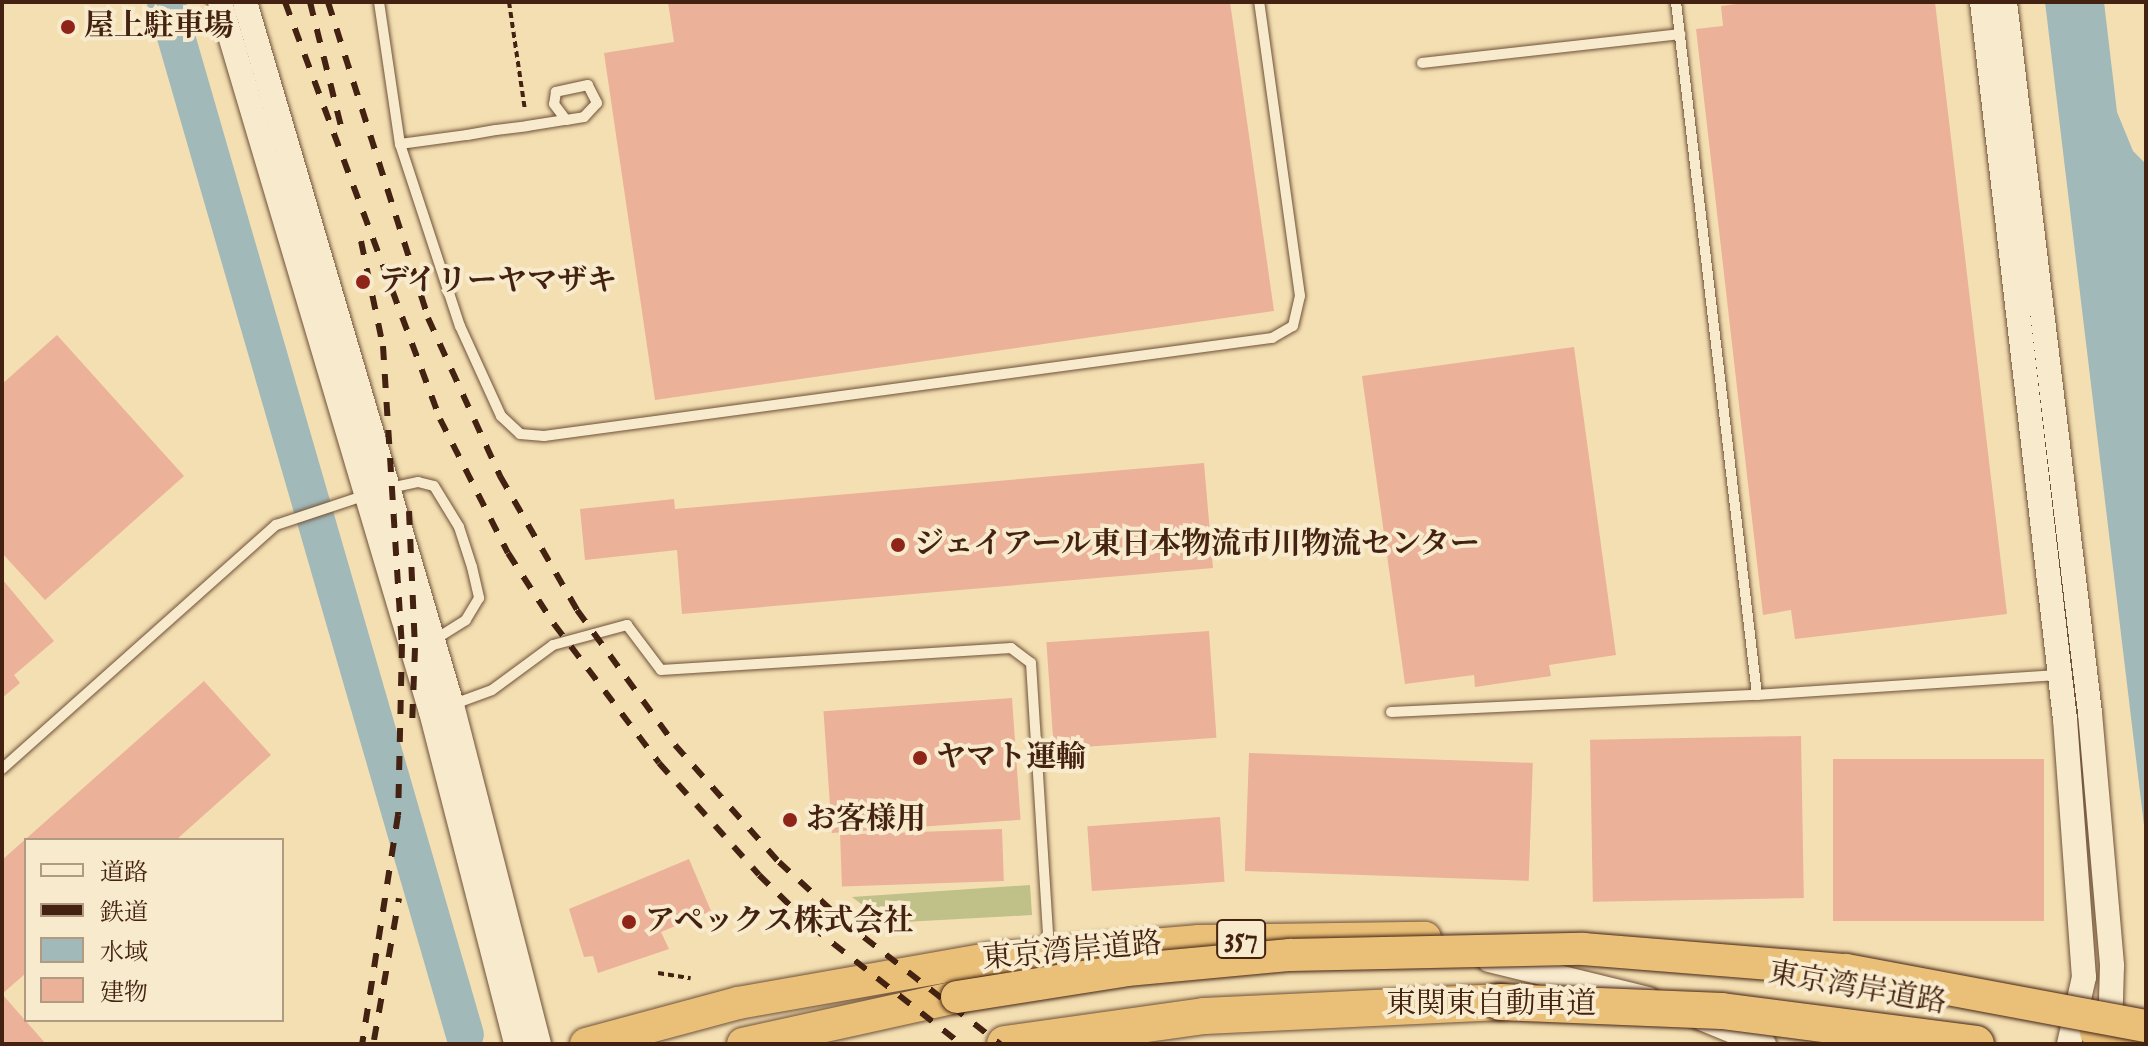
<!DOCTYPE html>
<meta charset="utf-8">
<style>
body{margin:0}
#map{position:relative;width:2148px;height:1046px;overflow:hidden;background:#f4dfb2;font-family:"IM FELL English","Noto Serif JP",serif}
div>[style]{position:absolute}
.green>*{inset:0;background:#bfc189}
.water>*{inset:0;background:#a2b9b9}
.river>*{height:38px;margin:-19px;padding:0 19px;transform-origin:19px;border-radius:19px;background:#a2b9b9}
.building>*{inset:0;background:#ebb199;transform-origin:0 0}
.path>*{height:4px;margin-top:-2px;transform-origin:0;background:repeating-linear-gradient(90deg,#432211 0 6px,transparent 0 10px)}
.roads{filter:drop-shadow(0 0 2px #6f5139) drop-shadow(0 0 2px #6f5139)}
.service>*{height:10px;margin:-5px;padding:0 5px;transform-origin:5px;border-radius:5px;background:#f8eacd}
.tertiary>*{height:24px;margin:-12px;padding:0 12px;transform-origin:12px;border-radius:12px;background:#f8eacd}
.trunk>*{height:32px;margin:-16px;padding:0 16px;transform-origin:16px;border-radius:16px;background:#eac079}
.motorway>*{height:36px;margin:-18px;padding:0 18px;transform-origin:18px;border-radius:18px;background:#eac079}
.rail>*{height:6px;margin-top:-3px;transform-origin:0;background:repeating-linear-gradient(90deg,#432211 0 14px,transparent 0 28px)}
.bridges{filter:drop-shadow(0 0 2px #432211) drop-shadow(0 0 2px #432211)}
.trunk-bridge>*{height:32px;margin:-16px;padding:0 16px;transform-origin:16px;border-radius:16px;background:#eac079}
.motorway-bridge>*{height:36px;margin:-18px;padding:0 18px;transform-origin:18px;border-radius:18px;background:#eac079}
.dots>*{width:22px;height:22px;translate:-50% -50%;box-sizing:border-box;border:4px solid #f8eacd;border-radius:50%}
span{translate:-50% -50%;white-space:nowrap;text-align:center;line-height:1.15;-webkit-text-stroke:8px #f8eacd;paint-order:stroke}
.shield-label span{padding:2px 6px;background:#f8eacd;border:2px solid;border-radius:6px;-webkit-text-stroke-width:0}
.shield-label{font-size:28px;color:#432211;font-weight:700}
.poi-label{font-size:30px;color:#432211;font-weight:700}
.left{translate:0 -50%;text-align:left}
.street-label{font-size:30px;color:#432211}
.frame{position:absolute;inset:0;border:4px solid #432211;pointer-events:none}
.legend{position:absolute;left:24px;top:838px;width:260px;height:184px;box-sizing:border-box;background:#f8eacd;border:2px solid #b09a82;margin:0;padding:10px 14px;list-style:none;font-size:24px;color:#432211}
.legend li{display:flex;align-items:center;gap:16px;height:40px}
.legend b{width:40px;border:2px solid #b09a82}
</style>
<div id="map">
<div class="green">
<i style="clip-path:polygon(1030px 885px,1032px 915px,886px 923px,852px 897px)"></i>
</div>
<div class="water">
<i style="clip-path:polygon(2045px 2px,2104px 2px,2117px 112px,2133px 151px,2146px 164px,2146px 842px)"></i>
</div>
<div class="river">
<i style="left:166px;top:2px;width:1075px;rotate:73.86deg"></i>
</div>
<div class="building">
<i style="clip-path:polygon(668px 2px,1230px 2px,1274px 311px,655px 400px,604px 53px,674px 42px)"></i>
<i style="clip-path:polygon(1752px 2px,1935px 2px,2007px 614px,1795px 639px,1791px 610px,1763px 615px,1696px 29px,1723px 26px,1721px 6px)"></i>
<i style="clip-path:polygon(57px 335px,184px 476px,45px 600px,2px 553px,2px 384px)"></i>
<i style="clip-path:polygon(1574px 347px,1616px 655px,1549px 665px,1551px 676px,1475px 687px,1474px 675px,1405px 684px,1362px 376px)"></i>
<i style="clip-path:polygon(1204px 463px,1213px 568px,682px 614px,677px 550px,585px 560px,580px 509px,674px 499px,675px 509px)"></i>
<i style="clip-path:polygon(2px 579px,54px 641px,14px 675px,20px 683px,2px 698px)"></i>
<i style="left:1209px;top:631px;width:107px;height:163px;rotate:86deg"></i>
<i style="clip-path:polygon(204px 681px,271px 755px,176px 840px,26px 840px,26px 973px,2px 994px,2px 860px)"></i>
<i style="left:1012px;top:698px;width:122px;height:189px;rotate:86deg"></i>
<i style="left:1801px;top:736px;width:162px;height:211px;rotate:89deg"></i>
<i style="left:1249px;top:753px;width:284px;height:118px;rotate:2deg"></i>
<i style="left:2044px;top:759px;width:162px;height:211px;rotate:90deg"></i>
<i style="left:1220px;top:817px;width:65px;height:133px;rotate:86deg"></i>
<i style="left:1002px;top:829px;width:52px;height:162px;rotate:88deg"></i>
<i style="clip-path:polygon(689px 859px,711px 911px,661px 932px,669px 949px,598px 973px,593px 956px,584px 957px,569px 909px)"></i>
<i style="clip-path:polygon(2px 994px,46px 1044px,2px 1044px)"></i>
</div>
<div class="path">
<i style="left:509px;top:2px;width:109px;rotate:81.6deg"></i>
<i style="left:658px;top:973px;width:33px;rotate:9deg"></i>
</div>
<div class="roads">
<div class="service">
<i style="left:379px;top:2px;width:144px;rotate:81.6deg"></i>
<i style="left:400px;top:144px;width:192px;rotate:71.8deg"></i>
<i style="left:460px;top:326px;width:99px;rotate:65.5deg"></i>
<i style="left:501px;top:416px;width:26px;rotate:43deg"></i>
<i style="left:520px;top:434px;width:24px;rotate:5deg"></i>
<i style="left:544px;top:436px;width:735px;rotate:-7.67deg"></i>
<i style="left:1272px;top:338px;width:24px;rotate:-30deg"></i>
<i style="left:1293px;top:326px;width:31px;rotate:-77deg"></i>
<i style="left:1300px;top:296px;width:297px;rotate:-97.9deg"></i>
<i style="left:1676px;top:2px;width:698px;rotate:83.33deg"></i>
<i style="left:1757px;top:695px;width:304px;rotate:-3.8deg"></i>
<i style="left:1422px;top:63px;width:260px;rotate:-6.4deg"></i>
<i style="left:400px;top:144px;width:68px;rotate:-7.7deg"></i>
<i style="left:467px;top:135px;width:29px;rotate:-10deg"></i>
<i style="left:496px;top:130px;width:31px;rotate:-7deg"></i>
<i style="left:527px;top:126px;width:39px;rotate:-9deg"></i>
<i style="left:566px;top:120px;width:18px;rotate:-9deg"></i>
<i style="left:584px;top:117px;width:19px;rotate:-47deg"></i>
<i style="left:597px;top:103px;width:20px;rotate:-117deg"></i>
<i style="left:588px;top:85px;width:33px;rotate:168deg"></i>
<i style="left:556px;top:92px;width:12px;rotate:99deg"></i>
<i style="left:554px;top:104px;width:20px;rotate:53deg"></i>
<i style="left:390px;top:488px;width:29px;rotate:-12deg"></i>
<i style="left:418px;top:482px;width:16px;rotate:14deg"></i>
<i style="left:434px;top:486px;width:48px;rotate:58.6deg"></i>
<i style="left:459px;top:527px;width:42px;rotate:72deg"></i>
<i style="left:472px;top:567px;width:32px;rotate:77deg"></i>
<i style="left:479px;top:598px;width:26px;rotate:121deg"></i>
<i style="left:466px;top:620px;width:39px;rotate:148deg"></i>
<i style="left:454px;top:704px;width:40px;rotate:-20.2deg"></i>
<i style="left:492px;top:690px;width:76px;rotate:-36.4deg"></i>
<i style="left:553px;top:645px;width:77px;rotate:-15.1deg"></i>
<i style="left:627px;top:625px;width:56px;rotate:52.9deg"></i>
<i style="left:661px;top:670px;width:351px;rotate:-3.6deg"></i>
<i style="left:1011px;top:648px;width:25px;rotate:37deg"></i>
<i style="left:1031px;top:663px;width:287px;rotate:86.4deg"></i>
<i style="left:1391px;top:712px;width:366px;rotate:-2.7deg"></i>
<i style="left:2px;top:769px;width:367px;rotate:-41.7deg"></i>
<i style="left:276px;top:525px;width:95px;rotate:-18.4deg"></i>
</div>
<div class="tertiary">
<i style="left:220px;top:2px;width:741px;rotate:73.45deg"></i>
<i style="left:431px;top:712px;width:343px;rotate:75.6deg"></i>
<i style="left:245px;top:2px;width:733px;rotate:73.59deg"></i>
<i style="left:452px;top:705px;width:350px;rotate:75.6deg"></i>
<i style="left:1982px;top:2px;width:722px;rotate:83.4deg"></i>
<i style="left:2065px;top:719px;width:259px;rotate:85.8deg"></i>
<i style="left:2084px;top:977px;width:69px;rotate:102.6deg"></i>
<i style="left:2005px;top:2px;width:716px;rotate:83.18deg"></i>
<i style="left:2090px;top:713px;width:254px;rotate:85deg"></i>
<i style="left:2112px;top:966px;width:67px;rotate:91.7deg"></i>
<i style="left:1489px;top:960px;width:164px;rotate:13.8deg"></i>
<i style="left:1701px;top:1018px;width:68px;rotate:22.4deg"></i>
</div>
<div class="trunk">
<i style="left:2096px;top:1032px;width:51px;rotate:11.3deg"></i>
<i style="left:586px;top:1044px;width:157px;rotate:-15.1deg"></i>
<i style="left:738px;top:1003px;width:254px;rotate:-10deg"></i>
<i style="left:988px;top:959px;width:212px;rotate:-4.9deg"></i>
<i style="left:1199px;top:941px;width:226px;rotate:-0.8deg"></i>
<i style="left:743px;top:1044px;width:219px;rotate:-12.4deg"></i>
</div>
<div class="motorway">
<i style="left:1005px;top:1044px;width:201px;rotate:-8deg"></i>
<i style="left:1204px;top:1016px;width:296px;rotate:-2.7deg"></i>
</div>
</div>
<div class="rail">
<i style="left:285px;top:2px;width:445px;rotate:69.6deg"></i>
<i style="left:440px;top:419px;width:150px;rotate:63.1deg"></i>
<i style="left:508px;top:553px;width:85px;rotate:57.1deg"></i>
<i style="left:554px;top:624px;width:174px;rotate:52.9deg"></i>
<i style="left:659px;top:763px;width:150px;rotate:48.2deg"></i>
<i style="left:759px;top:875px;width:73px;rotate:44.4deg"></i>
<i style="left:811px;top:926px;width:191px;rotate:38.2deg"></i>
<i style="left:310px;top:2px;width:132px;rotate:76deg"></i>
<i style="left:328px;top:2px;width:331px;rotate:72.4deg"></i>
<i style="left:428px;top:318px;width:174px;rotate:65.5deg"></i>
<i style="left:500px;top:476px;width:155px;rotate:60.1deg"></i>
<i style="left:577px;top:610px;width:167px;rotate:54deg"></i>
<i style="left:675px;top:745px;width:157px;rotate:48.4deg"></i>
<i style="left:779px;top:862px;width:86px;rotate:42.6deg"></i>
<i style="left:842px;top:920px;width:201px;rotate:38.1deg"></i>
<i style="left:361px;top:241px;width:107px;rotate:78.2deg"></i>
<i style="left:383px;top:346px;width:299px;rotate:86.4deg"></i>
<i style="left:402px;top:644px;width:171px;rotate:91.3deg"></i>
<i style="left:398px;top:815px;width:232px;rotate:98.9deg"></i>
<i style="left:409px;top:511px;width:137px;rotate:87.5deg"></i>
<i style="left:415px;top:648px;width:79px;rotate:92.2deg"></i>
<i style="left:374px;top:1040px;width:144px;rotate:-80deg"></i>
</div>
<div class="bridges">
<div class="trunk-bridge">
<i style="left:957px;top:997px;width:172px;rotate:-9deg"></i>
<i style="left:1127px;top:970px;width:164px;rotate:-5.3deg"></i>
<i style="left:1290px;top:955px;width:293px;rotate:-1.2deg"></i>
<i style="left:1583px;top:949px;width:264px;rotate:4.6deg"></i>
<i style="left:1846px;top:970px;width:305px;rotate:10.6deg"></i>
</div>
<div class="motorway-bridge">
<i style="left:1500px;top:1002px;width:222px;rotate:2.3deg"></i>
<i style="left:1722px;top:1011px;width:256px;rotate:7.4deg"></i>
</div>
</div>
<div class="dots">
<i style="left:68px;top:27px;background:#8f2418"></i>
<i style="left:363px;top:282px;background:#8f2418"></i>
<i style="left:898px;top:545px;background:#8f2418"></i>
<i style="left:920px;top:758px;background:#8f2418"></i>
<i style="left:790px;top:820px;background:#8f2418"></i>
<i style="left:629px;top:922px;background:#8f2418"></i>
</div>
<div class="shield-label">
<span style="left:1241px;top:939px">357</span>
</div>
<div class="poi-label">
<span class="left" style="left:84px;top:27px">屋上駐車場</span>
<span class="left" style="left:379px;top:282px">デイリーヤマザキ</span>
<span class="left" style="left:914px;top:545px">ジェイアール東日本物流市川物流センター</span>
<span class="left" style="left:936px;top:758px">ヤマト運輸</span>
<span class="left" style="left:806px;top:820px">お客様用</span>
<span class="left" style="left:645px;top:922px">アペックス株式会社</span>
</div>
<div class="street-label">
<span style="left:1072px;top:952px;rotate:-5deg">東京湾岸道路</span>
<span style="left:1857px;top:989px;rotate:10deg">東京湾岸道路</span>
<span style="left:1491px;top:1005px">東関東自動車道</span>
</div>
<div class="frame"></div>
<ul class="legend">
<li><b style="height:10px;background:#f8eacd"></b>道路</li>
<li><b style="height:10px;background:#432211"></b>鉄道</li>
<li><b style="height:22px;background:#a2b9b9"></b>水域</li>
<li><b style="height:22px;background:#ebb199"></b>建物</li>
</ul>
</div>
